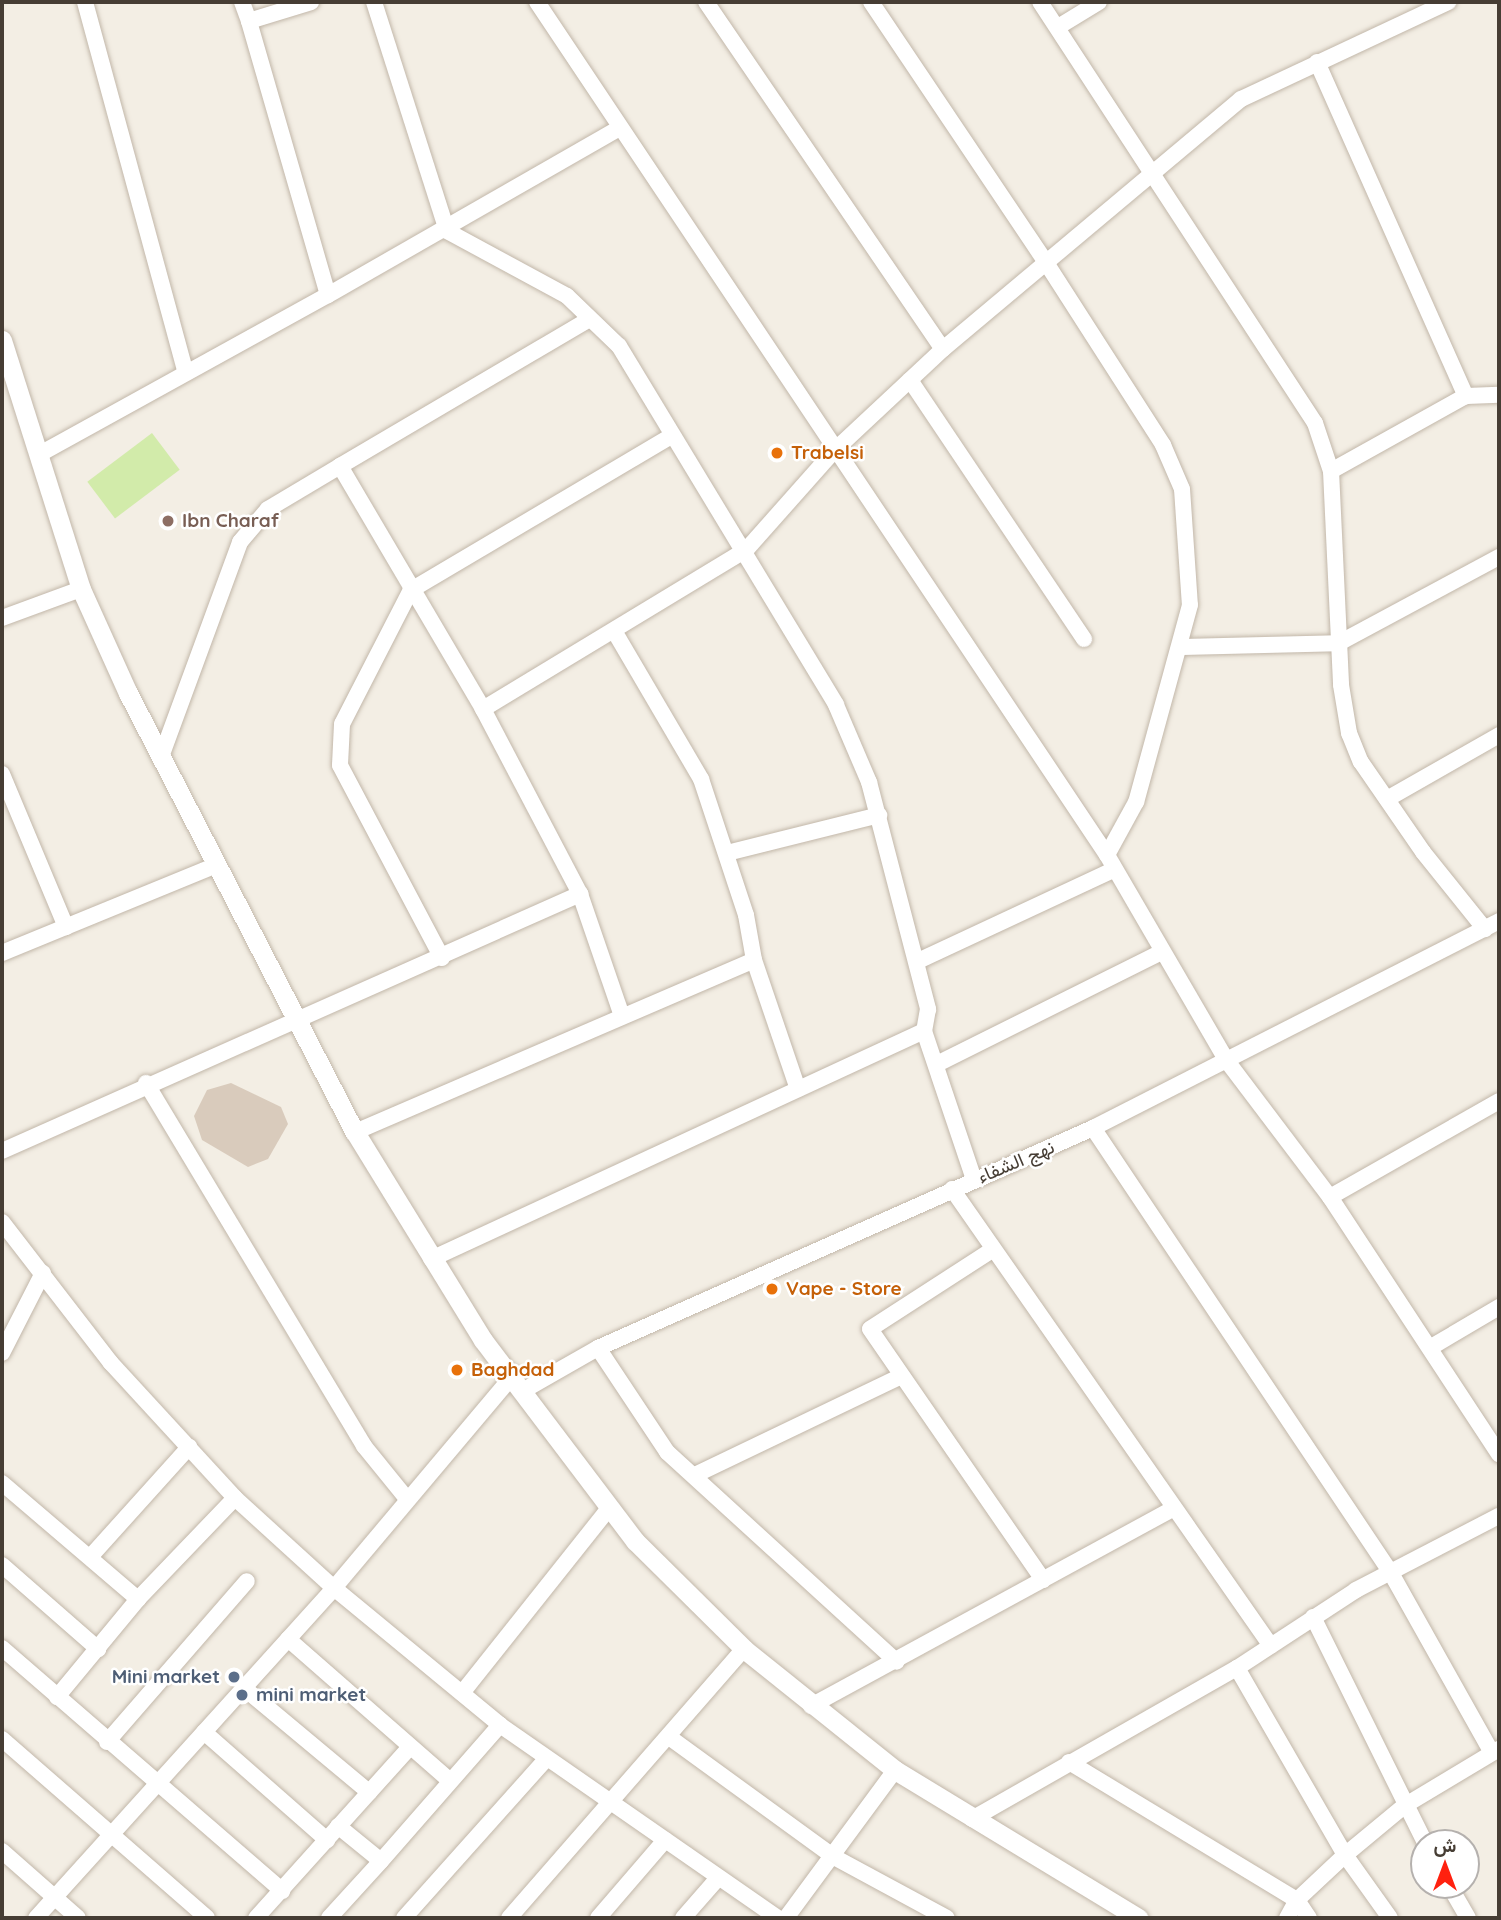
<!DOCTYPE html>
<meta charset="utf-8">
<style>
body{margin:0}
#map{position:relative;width:1501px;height:1920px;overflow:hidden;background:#f3eee4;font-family:Quicksand,Vazirmatn,sans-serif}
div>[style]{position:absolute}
.green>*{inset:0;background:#d2ebaa;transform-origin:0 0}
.building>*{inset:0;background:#d9cbbc}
.roads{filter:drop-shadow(0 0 2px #c2b7a9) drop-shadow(0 0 2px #c2b7a9)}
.minor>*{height:16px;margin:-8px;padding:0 8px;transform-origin:8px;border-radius:8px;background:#fff}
.tertiary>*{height:19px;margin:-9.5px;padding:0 9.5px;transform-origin:9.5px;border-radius:9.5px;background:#fff}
.dots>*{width:19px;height:19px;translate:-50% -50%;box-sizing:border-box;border:4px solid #fff;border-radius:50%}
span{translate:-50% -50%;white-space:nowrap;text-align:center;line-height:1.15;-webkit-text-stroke:5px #fff;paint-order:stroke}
.food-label{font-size:19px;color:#c56008;font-weight:700}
.left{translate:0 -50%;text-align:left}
.education-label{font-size:19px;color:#785e54;font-weight:700}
.street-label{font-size:19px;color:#463d34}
.service-label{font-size:19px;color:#4e5e75;font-weight:700}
.right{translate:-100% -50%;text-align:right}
.frame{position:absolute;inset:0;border:4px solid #463d34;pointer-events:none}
.north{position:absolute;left:1410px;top:1829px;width:70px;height:70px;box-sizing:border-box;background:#fff;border:2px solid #b5b1ae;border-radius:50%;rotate:0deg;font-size:19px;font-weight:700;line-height:28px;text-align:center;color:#463d34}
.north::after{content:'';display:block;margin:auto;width:24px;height:32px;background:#ff210f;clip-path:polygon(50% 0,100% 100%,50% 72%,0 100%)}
</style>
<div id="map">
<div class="green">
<i style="left:152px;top:433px;width:46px;height:81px;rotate:53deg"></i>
</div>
<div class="building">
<i style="clip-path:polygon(231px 1083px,281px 1107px,288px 1124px,268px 1159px,248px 1167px,202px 1140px,194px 1116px,207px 1090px)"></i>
</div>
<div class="roads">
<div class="minor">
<i style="left:85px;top:2px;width:381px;rotate:74.8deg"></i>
<i style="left:242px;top:2px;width:20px;rotate:70deg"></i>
<i style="left:374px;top:2px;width:240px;rotate:72.3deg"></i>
<i style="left:447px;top:231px;width:136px;rotate:28.4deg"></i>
<i style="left:567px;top:296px;width:72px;rotate:43.9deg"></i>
<i style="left:619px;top:346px;width:419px;rotate:58.8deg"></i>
<i style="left:836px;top:705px;width:84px;rotate:66.8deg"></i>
<i style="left:869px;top:782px;width:235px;rotate:75.4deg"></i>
<i style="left:928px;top:1009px;width:22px;rotate:100deg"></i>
<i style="left:924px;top:1031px;width:543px;rotate:155.18deg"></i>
<i style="left:537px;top:2px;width:1026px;rotate:56.25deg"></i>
<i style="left:1107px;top:855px;width:238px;rotate:59.8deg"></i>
<i style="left:1227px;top:1061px;width:171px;rotate:52.9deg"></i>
<i style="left:1330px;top:1197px;width:308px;rotate:56.7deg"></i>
<i style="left:706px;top:2px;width:420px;rotate:55.7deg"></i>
<i style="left:871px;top:2px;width:312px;rotate:56.1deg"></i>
<i style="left:1045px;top:261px;width:219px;rotate:57.3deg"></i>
<i style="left:1163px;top:445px;width:48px;rotate:66.6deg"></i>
<i style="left:1182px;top:489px;width:116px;rotate:86.1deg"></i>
<i style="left:1190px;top:605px;width:204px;rotate:105.3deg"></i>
<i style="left:1136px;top:802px;width:60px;rotate:118.7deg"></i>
<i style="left:1040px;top:2px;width:503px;rotate:56.85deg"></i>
<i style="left:1315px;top:423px;width:51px;rotate:71.6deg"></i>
<i style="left:1331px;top:471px;width:214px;rotate:87.3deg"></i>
<i style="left:1341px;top:685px;width:49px;rotate:80.5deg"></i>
<i style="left:1349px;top:733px;width:31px;rotate:68deg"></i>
<i style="left:1361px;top:762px;width:109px;rotate:55.4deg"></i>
<i style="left:1423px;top:852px;width:99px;rotate:51.2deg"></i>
<i style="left:1058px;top:27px;width:48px;rotate:-31.4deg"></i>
<i style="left:1317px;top:62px;width:366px;rotate:66deg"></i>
<i style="left:328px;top:295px;width:336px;rotate:-29.8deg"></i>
<i style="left:910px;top:380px;width:312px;rotate:56.1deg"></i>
<i style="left:38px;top:455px;width:331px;rotate:-28.9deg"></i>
<i style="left:328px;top:295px;width:285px;rotate:-106.1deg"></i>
<i style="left:249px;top:21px;width:65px;rotate:-17deg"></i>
<i style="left:340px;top:466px;width:290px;rotate:-30.5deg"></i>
<i style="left:1331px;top:471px;width:154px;rotate:-29.1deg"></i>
<i style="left:1466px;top:396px;width:33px;rotate:-2deg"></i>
<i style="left:2px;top:618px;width:84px;rotate:-20.2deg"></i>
<i style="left:1180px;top:647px;width:159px;rotate:-1.4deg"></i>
<i style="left:1339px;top:643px;width:182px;rotate:-28.3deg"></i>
<i style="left:483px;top:709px;width:209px;rotate:62.3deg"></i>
<i style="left:580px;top:894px;width:129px;rotate:71deg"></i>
<i style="left:161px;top:757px;width:229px;rotate:-69.8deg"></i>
<i style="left:240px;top:542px;width:43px;rotate:-49.7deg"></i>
<i style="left:268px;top:509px;width:84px;rotate:-30.8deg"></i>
<i style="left:340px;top:466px;width:282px;rotate:59.5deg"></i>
<i style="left:483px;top:709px;width:307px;rotate:-31.2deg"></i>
<i style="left:746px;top:550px;width:132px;rotate:-48.4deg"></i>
<i style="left:834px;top:451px;width:149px;rotate:-43.1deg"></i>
<i style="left:943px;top:349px;width:389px;rotate:-40deg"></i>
<i style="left:1241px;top:99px;width:229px;rotate:-25.1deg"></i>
<i style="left:2px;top:774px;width:166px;rotate:67.3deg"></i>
<i style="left:1387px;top:799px;width:129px;rotate:-29.7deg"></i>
<i style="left:727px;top:853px;width:157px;rotate:-14deg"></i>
<i style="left:2px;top:953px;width:227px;rotate:-22.3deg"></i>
<i style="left:442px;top:958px;width:218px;rotate:-117.9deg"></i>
<i style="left:340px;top:765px;width:41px;rotate:-87.2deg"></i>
<i style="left:342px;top:724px;width:151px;rotate:-62.8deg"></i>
<i style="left:411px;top:590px;width:302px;rotate:-30.6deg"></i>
<i style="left:754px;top:960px;width:136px;rotate:71.2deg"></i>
<i style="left:918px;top:961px;width:217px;rotate:-25deg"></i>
<i style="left:924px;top:1031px;width:157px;rotate:71.4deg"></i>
<i style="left:937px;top:1064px;width:249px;rotate:-26.5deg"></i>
<i style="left:146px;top:1083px;width:423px;rotate:59deg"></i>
<i style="left:364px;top:1446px;width:68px;rotate:50.9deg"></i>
<i style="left:1093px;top:1128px;width:536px;rotate:56.19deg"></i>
<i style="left:1391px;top:1573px;width:206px;rotate:60.7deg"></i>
<i style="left:355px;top:1132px;width:434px;rotate:-23.3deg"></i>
<i style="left:754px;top:960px;width:46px;rotate:-100.1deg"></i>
<i style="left:746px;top:915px;width:143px;rotate:-108.3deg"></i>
<i style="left:701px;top:779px;width:172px;rotate:-120.4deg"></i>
<i style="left:2px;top:1151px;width:633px;rotate:-23.97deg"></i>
<i style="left:952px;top:1189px;width:557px;rotate:55.08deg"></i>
<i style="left:1330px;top:1197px;width:194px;rotate:-29.6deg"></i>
<i style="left:2px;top:1222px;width:178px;rotate:52.3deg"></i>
<i style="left:111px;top:1363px;width:183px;rotate:47.4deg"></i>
<i style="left:235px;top:1498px;width:134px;rotate:42.3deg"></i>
<i style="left:334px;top:1588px;width:215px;rotate:39.5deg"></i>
<i style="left:500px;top:1725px;width:338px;rotate:34.8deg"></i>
<i style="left:992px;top:1250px;width:145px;rotate:147.1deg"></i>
<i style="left:870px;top:1329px;width:305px;rotate:55.4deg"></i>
<i style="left:1433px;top:1346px;width:77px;rotate:-30.6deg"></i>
<i style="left:598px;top:1348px;width:125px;rotate:56.4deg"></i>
<i style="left:667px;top:1452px;width:311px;rotate:42.4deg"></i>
<i style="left:2px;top:1353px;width:90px;rotate:-62.9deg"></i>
<i style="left:526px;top:1389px;width:83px;rotate:-29.7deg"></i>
<i style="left:598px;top:1348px;width:542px;rotate:-23.96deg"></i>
<i style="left:1093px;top:1128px;width:456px;rotate:-27deg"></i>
<i style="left:697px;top:1474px;width:222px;rotate:-25.6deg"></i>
<i style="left:2px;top:1483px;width:179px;rotate:40.5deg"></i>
<i style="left:91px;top:1556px;width:147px;rotate:-48deg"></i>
<i style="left:2px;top:1565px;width:128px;rotate:41.2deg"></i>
<i style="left:1313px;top:1617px;width:252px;rotate:63.6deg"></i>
<i style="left:288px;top:1639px;width:215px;rotate:41.2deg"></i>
<i style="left:2px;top:1648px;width:371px;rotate:40.9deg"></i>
<i style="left:1237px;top:1668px;width:216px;rotate:60deg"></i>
<i style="left:1345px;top:1855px;width:77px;rotate:54.5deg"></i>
<i style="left:244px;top:1688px;width:163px;rotate:39.8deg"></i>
<i style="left:462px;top:1693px;width:238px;rotate:-51.5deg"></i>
<i style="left:57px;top:1697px;width:127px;rotate:-50.4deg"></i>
<i style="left:138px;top:1599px;width:140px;rotate:-46.2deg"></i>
<i style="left:811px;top:1706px;width:410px;rotate:-28.6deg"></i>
<i style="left:204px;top:1732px;width:164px;rotate:41.3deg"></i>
<i style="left:669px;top:1737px;width:204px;rotate:36deg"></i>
<i style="left:834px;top:1857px;width:128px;rotate:28.4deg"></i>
<i style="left:2px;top:1739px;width:272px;rotate:41.1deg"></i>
<i style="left:107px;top:1742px;width:213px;rotate:-49deg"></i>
<i style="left:1069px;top:1762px;width:267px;rotate:31.2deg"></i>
<i style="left:1297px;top:1900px;width:21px;rotate:119deg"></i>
<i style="left:972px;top:1819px;width:305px;rotate:-29.7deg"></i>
<i style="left:1237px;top:1668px;width:142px;rotate:-33.2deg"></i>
<i style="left:1356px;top:1590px;width:161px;rotate:-27.4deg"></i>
<i style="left:338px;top:1826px;width:55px;rotate:39.1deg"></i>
<i style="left:381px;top:1861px;width:181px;rotate:-48.8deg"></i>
<i style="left:2px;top:1851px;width:101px;rotate:41.4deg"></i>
<i style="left:1449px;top:1885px;width:38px;rotate:60deg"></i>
<i style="left:36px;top:1918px;width:445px;rotate:-47.9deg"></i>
<i style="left:334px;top:1588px;width:280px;rotate:-49.9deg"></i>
<i style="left:256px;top:1918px;width:230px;rotate:-48deg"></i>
<i style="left:329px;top:1918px;width:77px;rotate:-47.6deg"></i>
<i style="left:404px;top:1918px;width:213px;rotate:-48.2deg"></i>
<i style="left:509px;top:1918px;width:357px;rotate:-48.9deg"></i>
<i style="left:598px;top:1918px;width:103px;rotate:-49.3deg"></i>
<i style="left:683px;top:1918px;width:53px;rotate:-48.8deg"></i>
<i style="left:786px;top:1918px;width:184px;rotate:-53.6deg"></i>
<i style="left:1309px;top:1918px;width:22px;rotate:-124deg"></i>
<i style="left:1297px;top:1900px;width:66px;rotate:-43.2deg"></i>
<i style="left:1345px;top:1855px;width:77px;rotate:-39.7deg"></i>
<i style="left:1404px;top:1806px;width:111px;rotate:-31deg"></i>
</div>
<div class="tertiary">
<i style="left:2px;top:340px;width:261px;rotate:72.4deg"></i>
<i style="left:81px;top:589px;width:114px;rotate:65.7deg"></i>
<i style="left:128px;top:693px;width:494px;rotate:62.7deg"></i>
<i style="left:355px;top:1132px;width:244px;rotate:58.4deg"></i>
<i style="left:483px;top:1340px;width:252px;rotate:52.9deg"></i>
<i style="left:635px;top:1541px;width:153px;rotate:44.7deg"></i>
<i style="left:744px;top:1649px;width:193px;rotate:38.7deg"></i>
<i style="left:895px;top:1770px;width:285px;rotate:31.3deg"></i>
</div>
</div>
<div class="dots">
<i style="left:777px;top:453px;background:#e8710a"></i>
<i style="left:168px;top:521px;background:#8d6e63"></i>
<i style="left:772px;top:1289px;background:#e8710a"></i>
<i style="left:457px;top:1370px;background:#e8710a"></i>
<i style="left:234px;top:1677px;background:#5c6f8a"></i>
<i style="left:242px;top:1695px;background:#5c6f8a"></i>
</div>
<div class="food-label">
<span class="left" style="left:791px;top:453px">Trabelsi</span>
<span class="left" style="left:786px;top:1289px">Vape - Store</span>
<span class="left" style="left:471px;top:1370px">Baghdad</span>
</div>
<div class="education-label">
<span class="left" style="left:182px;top:521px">Ibn Charaf</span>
</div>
<div class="street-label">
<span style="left:1016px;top:1162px;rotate:-23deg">نهج الشفاء</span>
</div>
<div class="service-label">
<span class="right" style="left:220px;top:1677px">Mini market</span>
<span class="left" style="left:256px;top:1695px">mini market</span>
</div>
<div class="frame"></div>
<div class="north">ش</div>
</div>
